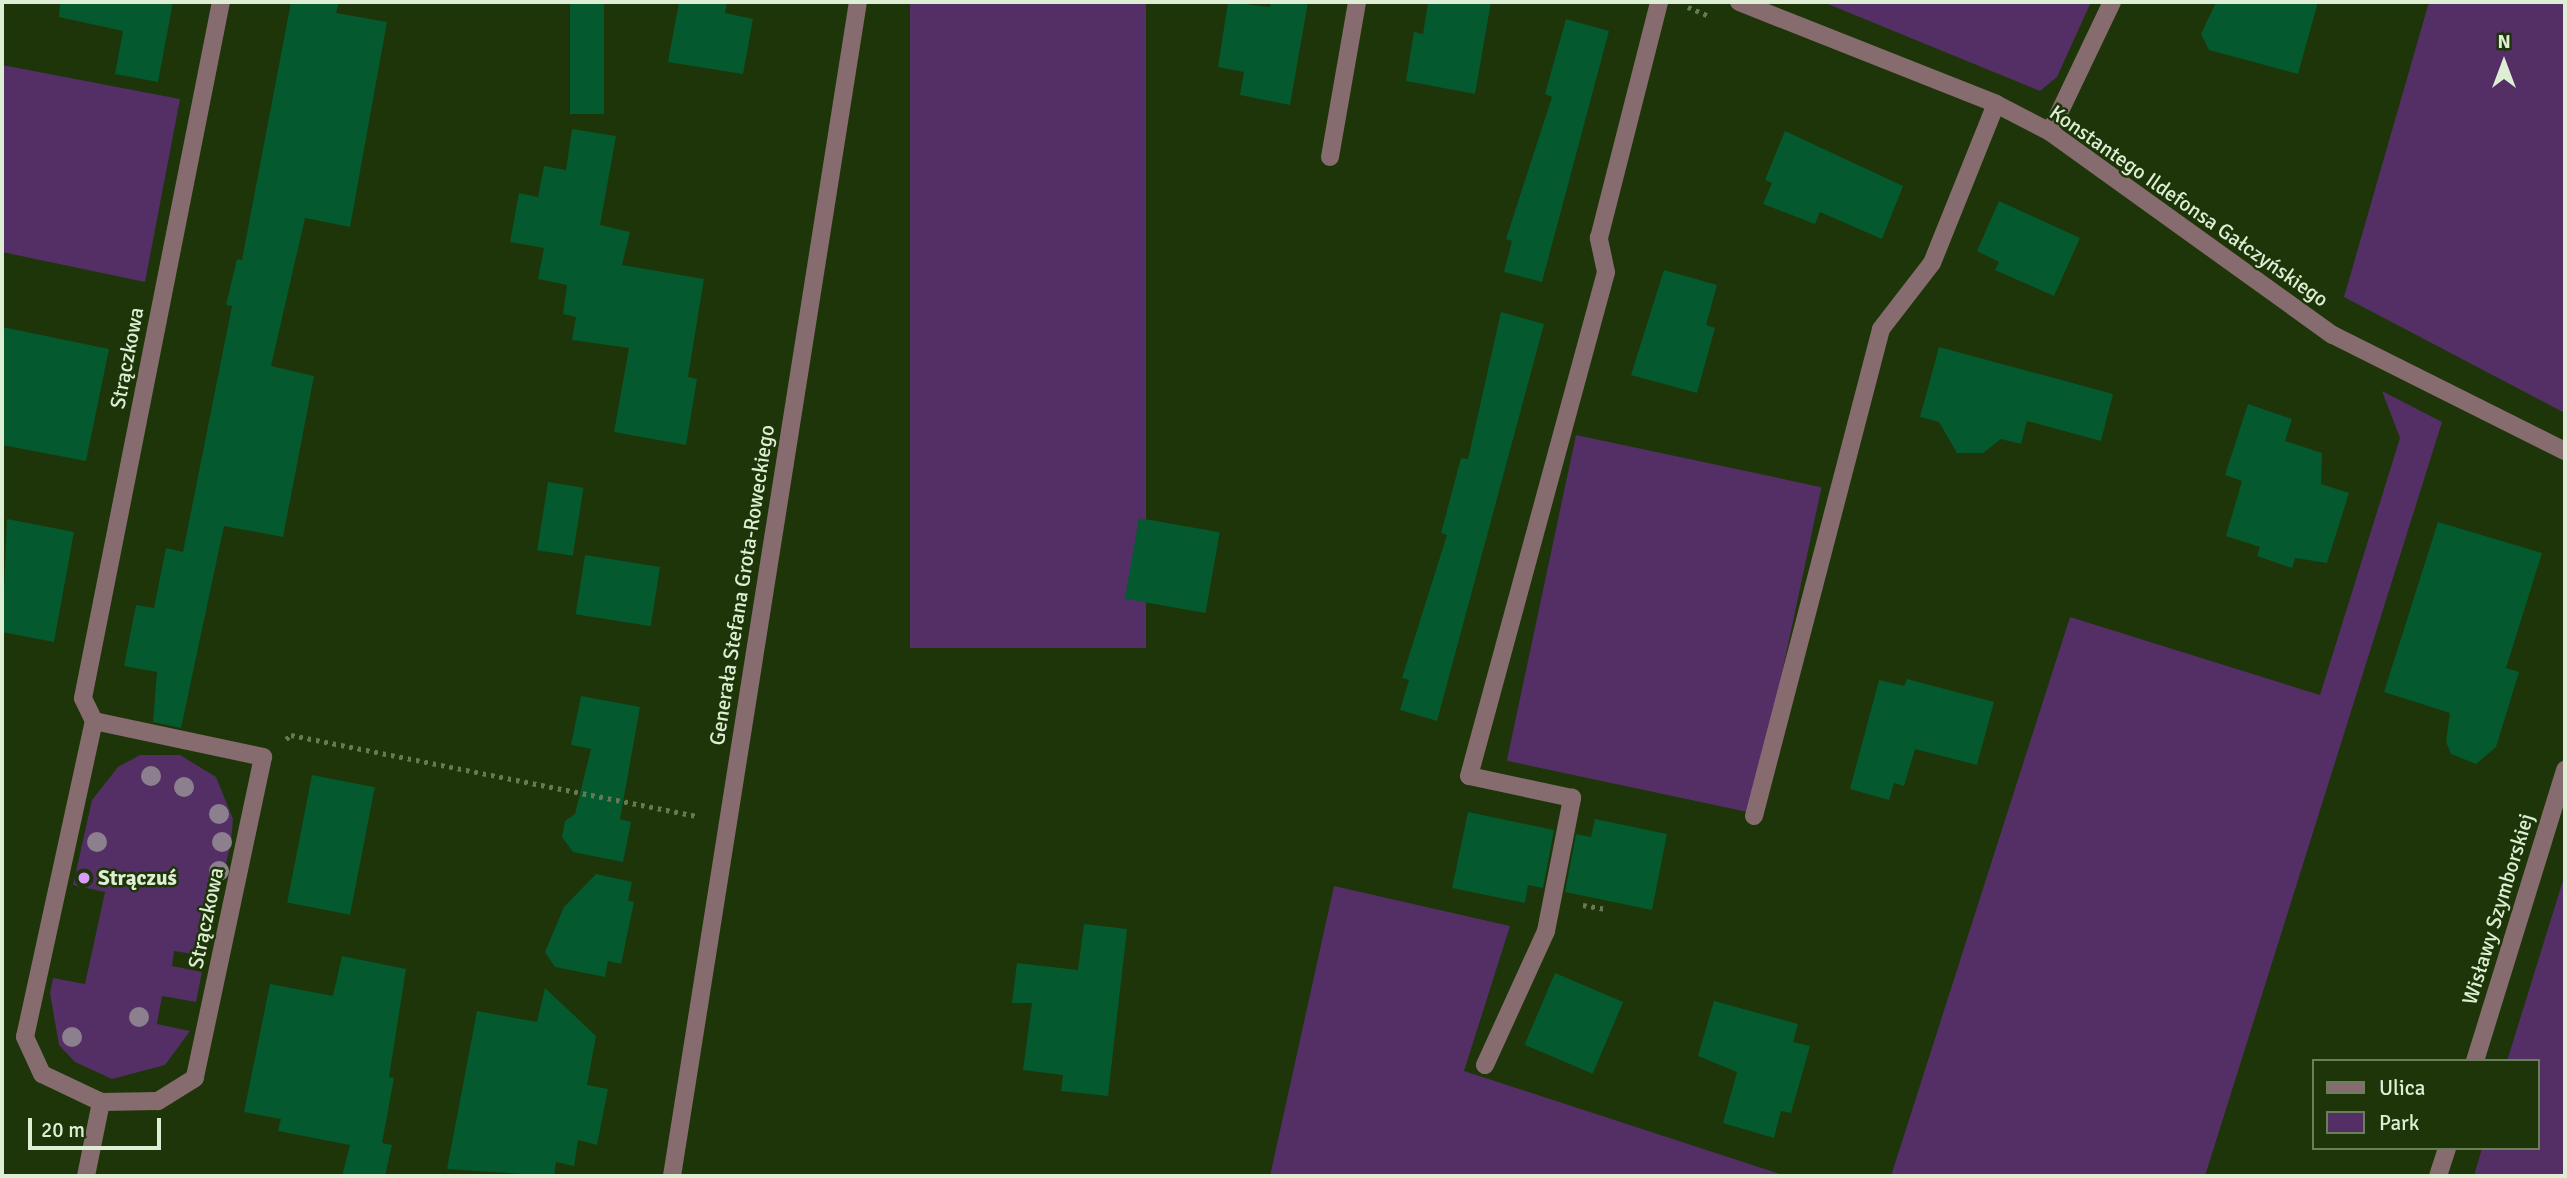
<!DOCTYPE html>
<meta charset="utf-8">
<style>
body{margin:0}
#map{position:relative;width:2567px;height:1178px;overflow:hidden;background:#1d3508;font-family:Signika,sans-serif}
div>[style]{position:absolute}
.green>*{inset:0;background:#532f66;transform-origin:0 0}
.building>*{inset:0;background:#05592e;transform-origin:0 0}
.path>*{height:4.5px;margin-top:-2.25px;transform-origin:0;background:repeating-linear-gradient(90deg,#657a54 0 3.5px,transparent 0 8.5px)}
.minor>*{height:18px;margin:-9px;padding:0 9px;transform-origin:9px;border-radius:9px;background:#866c6e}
.trees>*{width:20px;height:20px;margin:-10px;border-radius:50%;background:#8c808e}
.dots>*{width:19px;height:19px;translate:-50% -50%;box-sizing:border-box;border:4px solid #1d3508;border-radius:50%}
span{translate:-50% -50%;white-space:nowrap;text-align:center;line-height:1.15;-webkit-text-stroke:5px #1d3508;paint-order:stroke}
.street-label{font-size:21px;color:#deeed5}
.poi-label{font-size:21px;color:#deeed5;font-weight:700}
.left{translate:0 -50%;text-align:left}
.frame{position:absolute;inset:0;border:4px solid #deeed5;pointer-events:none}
.legend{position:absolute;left:2312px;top:1059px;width:228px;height:91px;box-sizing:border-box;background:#1d3508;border:2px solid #6a7f5a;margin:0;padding:9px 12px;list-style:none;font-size:21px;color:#deeed5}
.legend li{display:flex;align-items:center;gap:14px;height:35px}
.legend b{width:35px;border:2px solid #6a7f5a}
.north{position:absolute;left:2469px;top:28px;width:70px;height:70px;-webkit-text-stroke:5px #1d3508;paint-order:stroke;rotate:0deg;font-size:19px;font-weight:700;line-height:28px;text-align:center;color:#deeed5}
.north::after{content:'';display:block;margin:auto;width:24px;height:32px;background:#deeed5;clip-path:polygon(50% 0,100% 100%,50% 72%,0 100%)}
.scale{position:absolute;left:28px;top:1118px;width:133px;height:32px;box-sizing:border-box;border:4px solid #deeed5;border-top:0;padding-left:9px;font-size:21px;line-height:24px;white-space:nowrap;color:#deeed5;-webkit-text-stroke:5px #1d3508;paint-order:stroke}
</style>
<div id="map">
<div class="green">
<i style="left:910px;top:2px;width:236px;height:646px"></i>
<i style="clip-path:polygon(1823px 2px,2091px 2px,2057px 77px,2040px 91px)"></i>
<i style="clip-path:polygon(2429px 2px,2565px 2px,2563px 412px,2344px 297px)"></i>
<i style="clip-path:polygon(2px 65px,180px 99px,145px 282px,2px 252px)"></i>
<i style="clip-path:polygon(2382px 391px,2442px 422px,2205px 1176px,1891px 1176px,2070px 617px,2320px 695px,2400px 438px)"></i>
<i style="left:1576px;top:435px;width:251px;height:333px;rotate:12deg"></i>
<i style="clip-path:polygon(140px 755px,180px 755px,216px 777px,233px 819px,231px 842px,205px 956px,174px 951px,172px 966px,202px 972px,196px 1002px,162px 996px,157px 1024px,190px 1031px,165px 1065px,112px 1079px,75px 1062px,59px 1045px,50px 993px,53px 978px,85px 984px,105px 892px,73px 885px,92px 800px,118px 767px)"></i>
<i style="clip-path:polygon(2565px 874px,2565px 1176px,2474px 1176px,2482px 1148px,2537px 1148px,2537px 1061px,2507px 1061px)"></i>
<i style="clip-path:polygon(1334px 886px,1510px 926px,1464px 1071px,1786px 1176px,1270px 1176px)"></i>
</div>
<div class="building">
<i style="clip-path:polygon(60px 2px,173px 2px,158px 82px,115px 74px,123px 31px,59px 17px)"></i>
<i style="clip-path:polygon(291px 2px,339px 2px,336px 13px,387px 22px,350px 227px,305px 218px,271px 366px,314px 376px,283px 537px,224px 526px,181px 728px,153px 722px,157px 672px,124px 666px,136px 605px,154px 608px,166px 548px,183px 552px,232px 306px,226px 305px,237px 259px,242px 260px)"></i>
<i style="left:570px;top:2px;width:34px;height:112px"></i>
<i style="clip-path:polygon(679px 2px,727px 2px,725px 13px,753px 19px,743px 74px,668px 62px)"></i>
<i style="clip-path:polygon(1228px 2px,1270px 7px,1270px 2px,1308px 2px,1290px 105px,1240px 95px,1244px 72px,1218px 67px)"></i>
<i style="clip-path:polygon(1428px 2px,1491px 2px,1475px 94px,1406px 81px,1414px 32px,1423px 34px)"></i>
<i style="clip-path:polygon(2216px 2px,2318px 2px,2298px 74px,2209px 50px,2201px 34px)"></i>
<i style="clip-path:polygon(1566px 19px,1609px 31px,1542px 282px,1504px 272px,1512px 241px,1506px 239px,1552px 97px,1545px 94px)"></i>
<i style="clip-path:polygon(572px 129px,616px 136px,600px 225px,630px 232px,622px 265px,704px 279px,688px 377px,697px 379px,686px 445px,614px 432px,629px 348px,572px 340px,576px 317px,563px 314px,567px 285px,538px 279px,544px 248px,510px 242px,519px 193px,538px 197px,544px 166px,566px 170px)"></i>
<i style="clip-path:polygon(1785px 131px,1903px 186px,1882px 239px,1820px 212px,1815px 224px,1763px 204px,1772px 183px,1765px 180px)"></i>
<i style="clip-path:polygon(1999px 201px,2080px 238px,2054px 296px,1995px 270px,1999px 262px,1977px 251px)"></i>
<i style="clip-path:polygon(1664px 270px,1717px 285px,1706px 325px,1715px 328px,1697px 393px,1631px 375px)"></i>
<i style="clip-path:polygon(1501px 312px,1544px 324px,1437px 721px,1400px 710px,1409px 680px,1402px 678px,1447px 535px,1441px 533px,1461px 458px,1468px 459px)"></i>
<i style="clip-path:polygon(2px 327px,109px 349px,86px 461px,2px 445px)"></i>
<i style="clip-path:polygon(1939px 347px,2113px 394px,2101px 441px,2027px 421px,2021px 444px,2001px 439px,1983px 453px,1957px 453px,1939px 422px,1920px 417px)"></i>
<i style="clip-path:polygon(2248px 404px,2292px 419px,2285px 441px,2322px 453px,2321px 484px,2349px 493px,2327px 563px,2295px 558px,2292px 568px,2257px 556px,2260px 547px,2226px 536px,2242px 481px,2225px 475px)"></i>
<i style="left:548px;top:482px;width:36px;height:69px;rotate:9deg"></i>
<i style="left:1139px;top:518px;width:82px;height:82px;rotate:10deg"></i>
<i style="clip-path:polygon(7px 519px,74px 532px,54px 642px,2px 632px)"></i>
<i style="clip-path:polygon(2438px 522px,2542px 553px,2506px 668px,2519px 672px,2496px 747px,2476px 764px,2451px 754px,2446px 742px,2450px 713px,2384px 692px)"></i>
<i style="left:585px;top:555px;width:76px;height:60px;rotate:9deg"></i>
<i style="clip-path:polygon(1907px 679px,1994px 702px,1977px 765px,1915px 749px,1904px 786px,1894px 783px,1889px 800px,1850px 789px,1879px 680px,1904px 686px)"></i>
<i style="clip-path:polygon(581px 696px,640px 707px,620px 819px,631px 822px,623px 862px,573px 852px,562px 837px,565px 821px,575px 814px,591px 749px,571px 745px)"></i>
<i style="left:312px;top:775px;width:64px;height:130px;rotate:11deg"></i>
<i style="clip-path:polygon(1468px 812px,1554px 830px,1543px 888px,1528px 885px,1525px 903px,1452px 888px)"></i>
<i style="clip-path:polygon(1595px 819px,1667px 834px,1652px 910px,1565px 892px,1576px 834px,1591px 837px)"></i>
<i style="clip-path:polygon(596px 874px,632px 882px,628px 901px,634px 902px,621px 964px,608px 961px,605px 977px,555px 967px,545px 952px,564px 907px)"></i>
<i style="clip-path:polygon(1084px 924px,1127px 929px,1108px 1096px,1061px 1091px,1063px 1075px,1023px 1070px,1032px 1003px,1012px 1003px,1017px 963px,1078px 970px)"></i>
<i style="clip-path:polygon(342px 956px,406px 969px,389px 1077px,394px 1078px,382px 1143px,392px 1145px,385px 1176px,342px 1176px,350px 1145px,278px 1131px,281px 1119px,244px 1112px,270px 984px,333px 996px)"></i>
<i style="left:1555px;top:973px;width:74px;height:78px;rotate:23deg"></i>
<i style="clip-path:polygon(545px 988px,596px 1036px,587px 1085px,608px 1089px,597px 1145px,578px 1140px,574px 1166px,556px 1162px,554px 1176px,447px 1169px,477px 1011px,537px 1022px)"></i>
<i style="clip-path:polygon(1714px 1001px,1798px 1024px,1793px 1042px,1810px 1046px,1791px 1113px,1781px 1111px,1774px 1138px,1723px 1123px,1737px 1072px,1698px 1056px)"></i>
</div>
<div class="path">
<i style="left:1688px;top:7px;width:23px;rotate:23deg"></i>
<i style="left:286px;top:739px;width:6px;rotate:-39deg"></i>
<i style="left:291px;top:735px;width:415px;rotate:11.3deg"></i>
<i style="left:1583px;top:905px;width:23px;rotate:10deg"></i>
</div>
<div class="minor">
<i style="left:1739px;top:2px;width:277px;rotate:21.6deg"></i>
<i style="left:1996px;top:104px;width:61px;rotate:27.4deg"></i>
<i style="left:2050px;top:132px;width:348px;rotate:35.7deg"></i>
<i style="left:2333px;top:335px;width:259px;rotate:26.6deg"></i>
<i style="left:2050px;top:132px;width:144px;rotate:-64.5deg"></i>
<i style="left:1330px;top:157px;width:157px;rotate:-80.1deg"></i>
<i style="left:94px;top:721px;width:173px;rotate:12deg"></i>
<i style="left:263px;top:757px;width:328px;rotate:102deg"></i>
<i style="left:195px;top:1078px;width:44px;rotate:148.1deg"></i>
<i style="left:158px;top:1101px;width:57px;rotate:179deg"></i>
<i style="left:1754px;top:816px;width:503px;rotate:-75.38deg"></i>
<i style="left:1881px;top:329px;width:83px;rotate:-52.3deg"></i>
<i style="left:1932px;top:263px;width:171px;rotate:-68.1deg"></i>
<i style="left:2475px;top:1061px;width:305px;rotate:-72.8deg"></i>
<i style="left:1485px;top:1065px;width:147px;rotate:-65.5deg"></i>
<i style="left:1546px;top:931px;width:136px;rotate:-78.9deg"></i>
<i style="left:1572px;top:798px;width:105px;rotate:-167.9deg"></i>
<i style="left:1469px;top:776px;width:522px;rotate:-74.79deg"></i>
<i style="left:1606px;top:272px;width:35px;rotate:-102deg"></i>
<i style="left:1599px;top:238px;width:244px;rotate:-75.7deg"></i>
<i style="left:86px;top:1176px;width:76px;rotate:-78.5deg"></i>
<i style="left:101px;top:1102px;width:65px;rotate:-154.6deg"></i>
<i style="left:42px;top:1074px;width:41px;rotate:-114.7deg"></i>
<i style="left:25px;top:1037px;width:323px;rotate:-77.7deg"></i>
<i style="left:94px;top:721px;width:25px;rotate:-116deg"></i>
<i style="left:83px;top:698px;width:710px;rotate:-78.79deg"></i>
<i style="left:672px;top:1176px;width:1189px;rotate:-81deg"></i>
<i style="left:2438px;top:1176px;width:29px;rotate:-72deg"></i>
</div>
<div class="trees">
<i style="left:151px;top:776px"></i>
<i style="left:184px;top:787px"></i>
<i style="left:219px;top:814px"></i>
<i style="left:97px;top:842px"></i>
<i style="left:222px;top:842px"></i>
<i style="left:219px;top:871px"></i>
<i style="left:139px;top:1017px"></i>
<i style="left:72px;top:1037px"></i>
</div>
<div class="dots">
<i style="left:84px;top:878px;background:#d89bf8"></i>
</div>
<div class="street-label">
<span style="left:2189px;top:206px;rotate:35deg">Konstantego Ildefonsa Gałczyńskiego</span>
<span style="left:127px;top:358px;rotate:-79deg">Strączkowa</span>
<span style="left:742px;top:585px;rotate:-81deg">Generała Stefana Grota-Roweckiego</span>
<span style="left:2498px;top:909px;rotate:-73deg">Wisławy Szymborskiej</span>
<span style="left:206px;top:918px;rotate:-78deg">Strączkowa</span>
</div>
<div class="poi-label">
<span class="left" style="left:98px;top:878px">Strączuś</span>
</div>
<div class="frame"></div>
<ul class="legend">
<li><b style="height:9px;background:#866c6e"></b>Ulica</li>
<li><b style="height:19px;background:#532f66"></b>Park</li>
</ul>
<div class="north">N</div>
<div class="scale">20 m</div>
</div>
